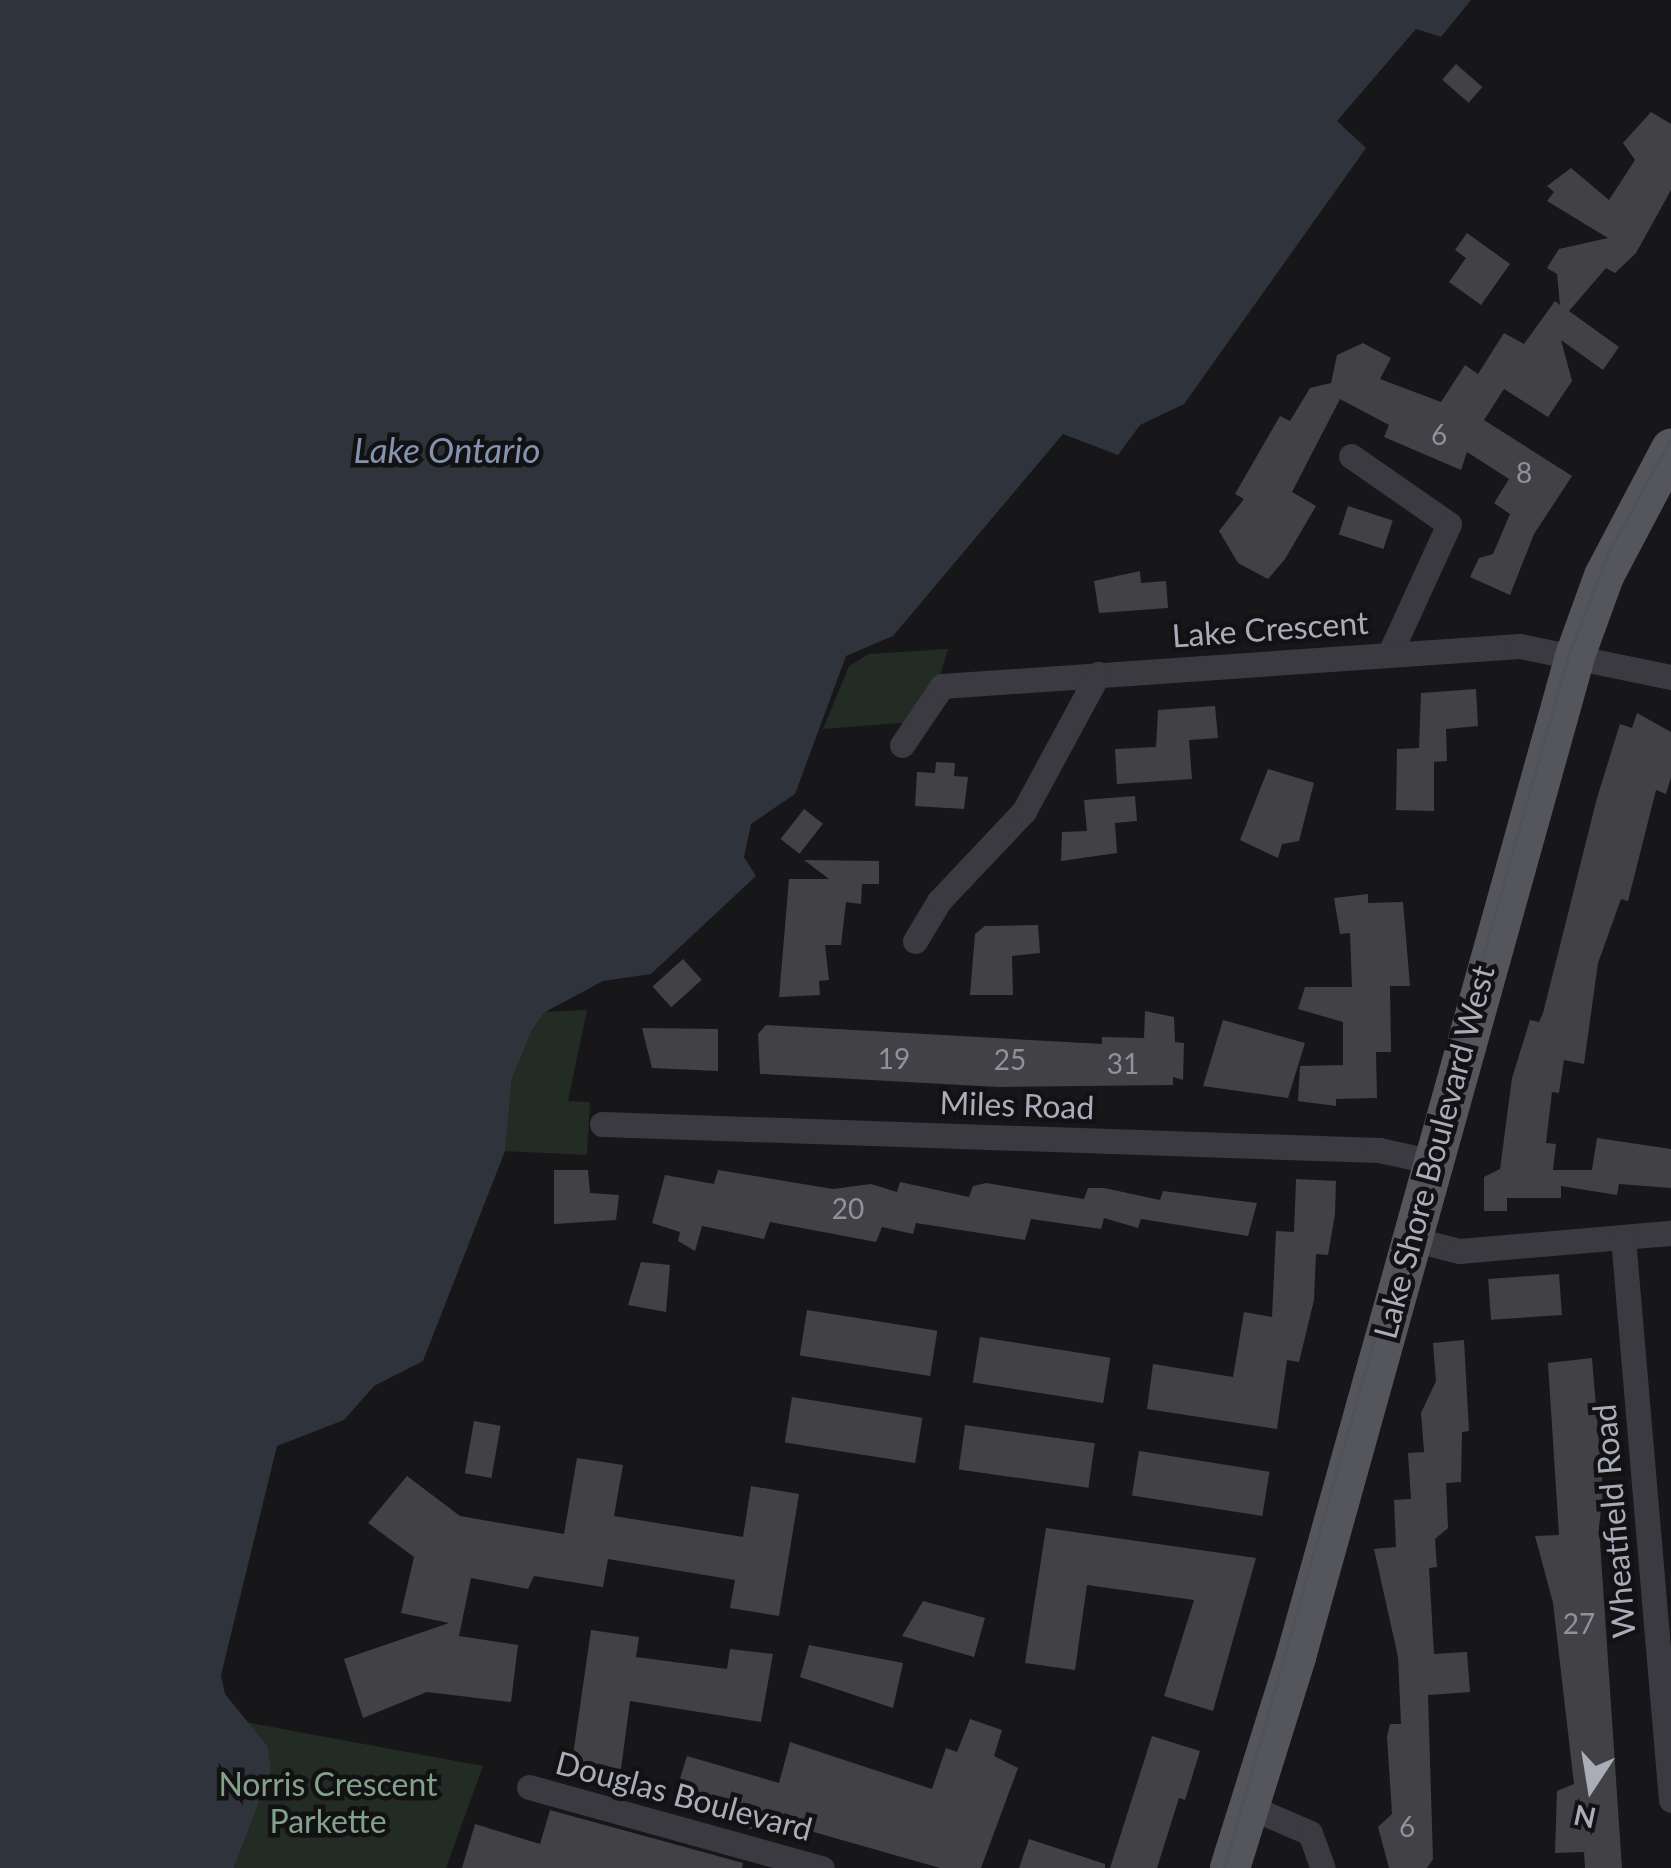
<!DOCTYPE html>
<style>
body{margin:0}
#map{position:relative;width:1671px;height:1868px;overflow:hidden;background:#171719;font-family:Lato,sans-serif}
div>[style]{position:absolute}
.green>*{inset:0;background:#232b25}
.water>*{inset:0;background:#2e333c}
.building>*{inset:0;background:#424146;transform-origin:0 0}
.minor>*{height:25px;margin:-12.5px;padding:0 12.5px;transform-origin:12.5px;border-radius:12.5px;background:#3a3a40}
.primary>*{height:40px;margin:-20px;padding:0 20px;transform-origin:20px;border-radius:20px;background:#55555c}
.tram>*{height:2.5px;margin:-1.25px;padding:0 1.25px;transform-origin:1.25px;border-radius:1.25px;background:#515258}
span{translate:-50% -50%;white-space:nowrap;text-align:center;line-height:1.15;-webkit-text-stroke:9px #121214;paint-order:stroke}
.number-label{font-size:28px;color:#90919c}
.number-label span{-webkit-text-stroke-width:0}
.street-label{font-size:32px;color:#aaacb8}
.park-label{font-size:32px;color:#83a18a}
.water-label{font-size:35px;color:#8494b0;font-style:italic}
.north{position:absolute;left:1541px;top:1738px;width:100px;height:100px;-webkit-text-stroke:8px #121214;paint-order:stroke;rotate:192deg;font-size:28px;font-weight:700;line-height:40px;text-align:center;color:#aaacb8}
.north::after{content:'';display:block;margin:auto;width:35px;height:45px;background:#aaacb8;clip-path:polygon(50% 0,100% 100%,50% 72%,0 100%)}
</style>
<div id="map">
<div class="green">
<i style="clip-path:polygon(948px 649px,926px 721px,823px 729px,849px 666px,869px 654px)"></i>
<i style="clip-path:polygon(587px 1010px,568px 1101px,590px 1102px,587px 1155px,505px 1151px,512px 1079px,532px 1030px,545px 1012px)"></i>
<i style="clip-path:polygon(245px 1722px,483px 1766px,446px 1868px,234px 1868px,271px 1771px,268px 1747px)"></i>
</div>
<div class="water">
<i style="clip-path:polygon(0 0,1471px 0,1441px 37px,1416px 29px,1337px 121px,1366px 148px,1184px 404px,1140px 425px,1118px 455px,1063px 434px,893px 636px,846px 656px,795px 794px,751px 824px,744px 857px,756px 876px,651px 974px,603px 981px,545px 1012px,532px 1030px,512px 1079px,505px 1151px,423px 1361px,374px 1386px,344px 1420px,277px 1446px,221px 1675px,225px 1694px,268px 1747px,271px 1771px,234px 1868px,0 1868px)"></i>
</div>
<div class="building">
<i style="left:1456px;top:64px;width:35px;height:21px;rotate:41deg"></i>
<i style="clip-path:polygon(1651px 112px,1671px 124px,1671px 190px,1636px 253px,1615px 273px,1606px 268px,1569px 311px,1619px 347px,1603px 370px,1561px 340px,1572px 381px,1548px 417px,1504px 389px,1484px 420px,1572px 476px,1534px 534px,1510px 595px,1470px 577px,1479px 558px,1493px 554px,1510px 514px,1494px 503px,1509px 479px,1467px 452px,1461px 470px,1384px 437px,1389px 425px,1340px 399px,1292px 492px,1316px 506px,1285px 559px,1268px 579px,1238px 563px,1219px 531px,1244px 499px,1235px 494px,1280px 416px,1290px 421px,1310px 388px,1331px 383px,1337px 355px,1363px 343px,1391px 358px,1380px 379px,1441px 402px,1465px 365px,1478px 374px,1504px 333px,1524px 344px,1555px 301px,1560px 305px,1557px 274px,1547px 268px,1559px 249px,1608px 238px,1547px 201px,1554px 192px,1547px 186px,1571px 168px,1609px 200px,1635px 160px,1623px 143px)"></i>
<i style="clip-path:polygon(1467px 233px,1510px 264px,1481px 305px,1449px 282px,1466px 258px,1455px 250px)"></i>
<i style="left:1348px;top:506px;width:47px;height:30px;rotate:18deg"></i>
<i style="clip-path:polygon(1140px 571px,1141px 583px,1166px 581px,1168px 608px,1099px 613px,1094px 581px)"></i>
<i style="clip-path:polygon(1476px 689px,1478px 726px,1446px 729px,1447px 761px,1434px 762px,1434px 811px,1396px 810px,1397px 749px,1419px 748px,1421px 693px)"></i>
<i style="clip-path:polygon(1215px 706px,1218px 738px,1189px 740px,1192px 779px,1117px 784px,1115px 749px,1156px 747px,1158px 710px)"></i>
<i style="clip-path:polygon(1637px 713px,1671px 732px,1671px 777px,1666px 794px,1656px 790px,1628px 901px,1621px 899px,1598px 963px,1584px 1064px,1564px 1060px,1559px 1093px,1552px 1092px,1546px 1143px,1556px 1144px,1553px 1170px,1592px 1170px,1597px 1138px,1671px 1149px,1671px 1188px,1619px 1184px,1617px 1195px,1561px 1186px,1561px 1198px,1507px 1198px,1507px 1211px,1484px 1211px,1484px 1177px,1500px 1169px,1512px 1078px,1530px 1020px,1539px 1022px,1543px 1013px,1597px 798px,1620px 724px,1632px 728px)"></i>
<i style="clip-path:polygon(936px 762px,955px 763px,954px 776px,968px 777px,964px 809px,915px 806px,917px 772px,935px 773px)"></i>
<i style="clip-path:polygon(1268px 769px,1314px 783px,1299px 841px,1282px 844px,1278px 858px,1240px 840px)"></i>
<i style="clip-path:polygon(1135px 796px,1137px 821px,1115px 823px,1117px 853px,1061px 861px,1062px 832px,1087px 831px,1084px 800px)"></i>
<i style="left:804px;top:809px;width:24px;height:38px;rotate:38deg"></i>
<i style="clip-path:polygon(804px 860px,879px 861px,879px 884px,862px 884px,861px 904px,846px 902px,841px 945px,825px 945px,829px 980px,819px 981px,820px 995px,779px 997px,789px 879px,829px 879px)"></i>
<i style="clip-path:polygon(1368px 894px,1368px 903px,1403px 902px,1410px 986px,1390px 986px,1391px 1052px,1376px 1052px,1377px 1098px,1336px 1099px,1336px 1106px,1298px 1101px,1300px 1066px,1343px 1065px,1343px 1022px,1298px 1009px,1305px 987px,1352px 987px,1350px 933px,1340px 934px,1334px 898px)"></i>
<i style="clip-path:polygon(1038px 925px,1040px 953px,1012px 956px,1013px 995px,970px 995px,975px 934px,985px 926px)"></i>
<i style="left:683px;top:959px;width:28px;height:41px;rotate:48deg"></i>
<i style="clip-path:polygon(1145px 1011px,1174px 1017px,1175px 1042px,1184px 1043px,1183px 1080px,1173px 1077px,1173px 1085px,998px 1087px,760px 1074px,758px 1034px,766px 1025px,1102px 1044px,1102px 1037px,1144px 1038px)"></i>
<i style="clip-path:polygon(1223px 1020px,1305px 1043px,1288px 1098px,1203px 1086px)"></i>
<i style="clip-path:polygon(642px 1028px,718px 1029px,718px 1071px,652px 1068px)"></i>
<i style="clip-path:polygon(554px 1170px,588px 1170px,590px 1193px,619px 1195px,616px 1220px,554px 1224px)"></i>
<i style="clip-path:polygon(718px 1170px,833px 1189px,871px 1184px,897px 1192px,900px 1182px,969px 1197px,973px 1186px,986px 1183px,1084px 1199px,1088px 1188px,1104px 1188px,1160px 1200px,1163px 1191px,1257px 1203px,1248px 1236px,1141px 1219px,1138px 1228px,1104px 1218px,1101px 1229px,1031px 1219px,1025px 1240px,916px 1223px,913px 1234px,882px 1227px,876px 1242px,770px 1222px,764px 1239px,702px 1226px,695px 1251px,678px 1241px,680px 1232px,652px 1223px,665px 1175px,714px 1184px)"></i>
<i style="clip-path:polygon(1296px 1179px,1336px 1181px,1335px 1214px,1328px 1255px,1316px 1254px,1314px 1300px,1299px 1362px,1287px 1360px,1277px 1429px,1147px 1409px,1153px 1364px,1233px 1377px,1244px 1312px,1272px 1317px,1276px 1231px,1294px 1232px)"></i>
<i style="clip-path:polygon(641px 1262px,670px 1265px,666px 1312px,628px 1305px)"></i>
<i style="left:1559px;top:1274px;width:41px;height:71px;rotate:86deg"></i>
<i style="left:807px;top:1310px;width:132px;height:46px;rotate:9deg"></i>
<i style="left:980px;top:1337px;width:132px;height:46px;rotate:9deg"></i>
<i style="clip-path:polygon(1464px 1340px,1469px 1431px,1462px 1432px,1461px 1482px,1446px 1483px,1448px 1528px,1435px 1539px,1437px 1567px,1429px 1568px,1434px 1654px,1467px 1652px,1470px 1692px,1428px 1695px,1433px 1859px,1427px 1868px,1389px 1868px,1378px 1827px,1392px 1814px,1387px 1737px,1390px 1724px,1401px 1724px,1398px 1657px,1374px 1549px,1396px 1547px,1394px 1500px,1411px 1499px,1408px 1453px,1424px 1452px,1421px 1413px,1436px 1381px,1433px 1343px)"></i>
<i style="clip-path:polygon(1592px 1358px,1603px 1492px,1599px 1527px,1622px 1868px,1585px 1868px,1584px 1852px,1555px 1853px,1557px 1791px,1574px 1784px,1553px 1603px,1535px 1536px,1559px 1535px,1548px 1363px)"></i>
<i style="left:792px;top:1397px;width:132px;height:46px;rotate:9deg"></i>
<i style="left:474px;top:1421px;width:27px;height:53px;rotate:10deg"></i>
<i style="left:965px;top:1425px;width:131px;height:45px;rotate:8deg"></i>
<i style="left:1139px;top:1451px;width:132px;height:45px;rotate:9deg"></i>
<i style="clip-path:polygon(577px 1458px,623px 1465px,614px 1516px,743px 1537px,751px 1486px,799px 1494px,779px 1616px,730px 1608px,735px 1580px,608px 1559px,603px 1587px,534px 1576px,528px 1589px,471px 1578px,459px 1636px,518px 1645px,511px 1702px,427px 1692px,363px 1718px,344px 1659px,449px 1623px,401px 1613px,414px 1557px,368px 1523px,407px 1476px,460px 1516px,564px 1534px)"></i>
<i style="clip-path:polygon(1046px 1528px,1256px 1558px,1213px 1711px,1164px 1696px,1194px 1600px,1087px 1585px,1075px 1670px,1025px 1663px)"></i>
<i style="clip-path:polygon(923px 1601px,985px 1618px,974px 1657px,902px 1636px)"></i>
<i style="clip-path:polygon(591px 1630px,639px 1637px,636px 1657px,727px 1669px,730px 1649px,773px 1654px,761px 1722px,630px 1701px,621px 1769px,572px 1762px)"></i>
<i style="clip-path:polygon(809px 1645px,903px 1663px,893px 1708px,800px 1677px)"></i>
<i style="clip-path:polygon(970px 1719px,1002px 1730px,994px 1756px,1018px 1768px,981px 1868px,940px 1868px,758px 1816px,754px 1830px,672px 1805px,687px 1756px,779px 1783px,790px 1742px,932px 1789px,946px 1748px,957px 1752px)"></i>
<i style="clip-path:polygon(1152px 1736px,1200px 1751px,1185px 1800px,1179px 1798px,1157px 1868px,1110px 1868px)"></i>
<i style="clip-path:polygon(550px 1810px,743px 1863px,742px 1868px,462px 1868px,475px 1824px,540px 1844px)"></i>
<i style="clip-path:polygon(1029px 1839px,1105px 1864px,1105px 1868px,1019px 1868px)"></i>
</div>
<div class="minor">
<i style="left:1351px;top:456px;width:119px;rotate:34.8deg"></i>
<i style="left:1449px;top:524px;width:142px;rotate:114.6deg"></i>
<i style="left:902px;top:745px;width:71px;rotate:-55.9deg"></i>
<i style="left:942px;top:686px;width:579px;rotate:-3.96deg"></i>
<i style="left:1520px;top:646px;width:154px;rotate:11.6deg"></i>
<i style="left:915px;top:941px;width:47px;rotate:-59deg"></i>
<i style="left:939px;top:901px;width:124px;rotate:-46.6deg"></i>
<i style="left:1024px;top:811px;width:156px;rotate:-61.6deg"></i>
<i style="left:602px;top:1124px;width:777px;rotate:1.92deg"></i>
<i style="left:1379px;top:1150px;width:52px;rotate:12.2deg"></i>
<i style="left:1409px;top:1238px;width:52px;rotate:14.6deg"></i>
<i style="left:1459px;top:1251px;width:213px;rotate:-4.9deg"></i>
<i style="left:1623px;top:1238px;width:564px;rotate:85.12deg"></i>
<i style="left:529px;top:1787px;width:304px;rotate:15.5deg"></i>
<i style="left:1250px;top:1807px;width:65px;rotate:23.4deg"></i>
<i style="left:1310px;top:1833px;width:37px;rotate:70deg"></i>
</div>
<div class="primary">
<i style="left:1230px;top:1868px;width:221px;rotate:-72.6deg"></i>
<i style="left:1296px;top:1657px;width:1042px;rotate:-74.42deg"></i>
<i style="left:1576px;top:653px;width:82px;rotate:-70deg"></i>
<i style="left:1604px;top:576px;width:144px;rotate:-62.2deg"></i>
</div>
<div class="tram">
<i style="left:1224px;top:1868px;width:1263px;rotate:-74.15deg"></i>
<i style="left:1569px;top:653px;width:110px;rotate:-68.6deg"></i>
<i style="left:1609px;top:551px;width:129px;rotate:-61.2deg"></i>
</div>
<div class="number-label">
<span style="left:1439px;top:434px">6</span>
<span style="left:1524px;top:472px">8</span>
<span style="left:894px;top:1058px">19</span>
<span style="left:1010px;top:1059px">25</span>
<span style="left:1123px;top:1063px">31</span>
<span style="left:848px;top:1208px">20</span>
<span style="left:1579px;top:1623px">27</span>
<span style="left:1407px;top:1826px">6</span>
</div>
<div class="street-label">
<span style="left:1270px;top:629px;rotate:-4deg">Lake Crescent</span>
<span style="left:1017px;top:1105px;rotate:2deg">Miles Road</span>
<span style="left:1434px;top:1152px;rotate:-75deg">Lake Shore Boulevard West</span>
<span style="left:1614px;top:1521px;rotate:-95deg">Wheatfield Road</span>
<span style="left:684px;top:1796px;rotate:15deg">Douglas Boulevard</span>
</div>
<div class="park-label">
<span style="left:328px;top:1803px">Norris Crescent<br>Parkette</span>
</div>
<div class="water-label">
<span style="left:447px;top:449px">Lake Ontario</span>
</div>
<div class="north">N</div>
</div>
